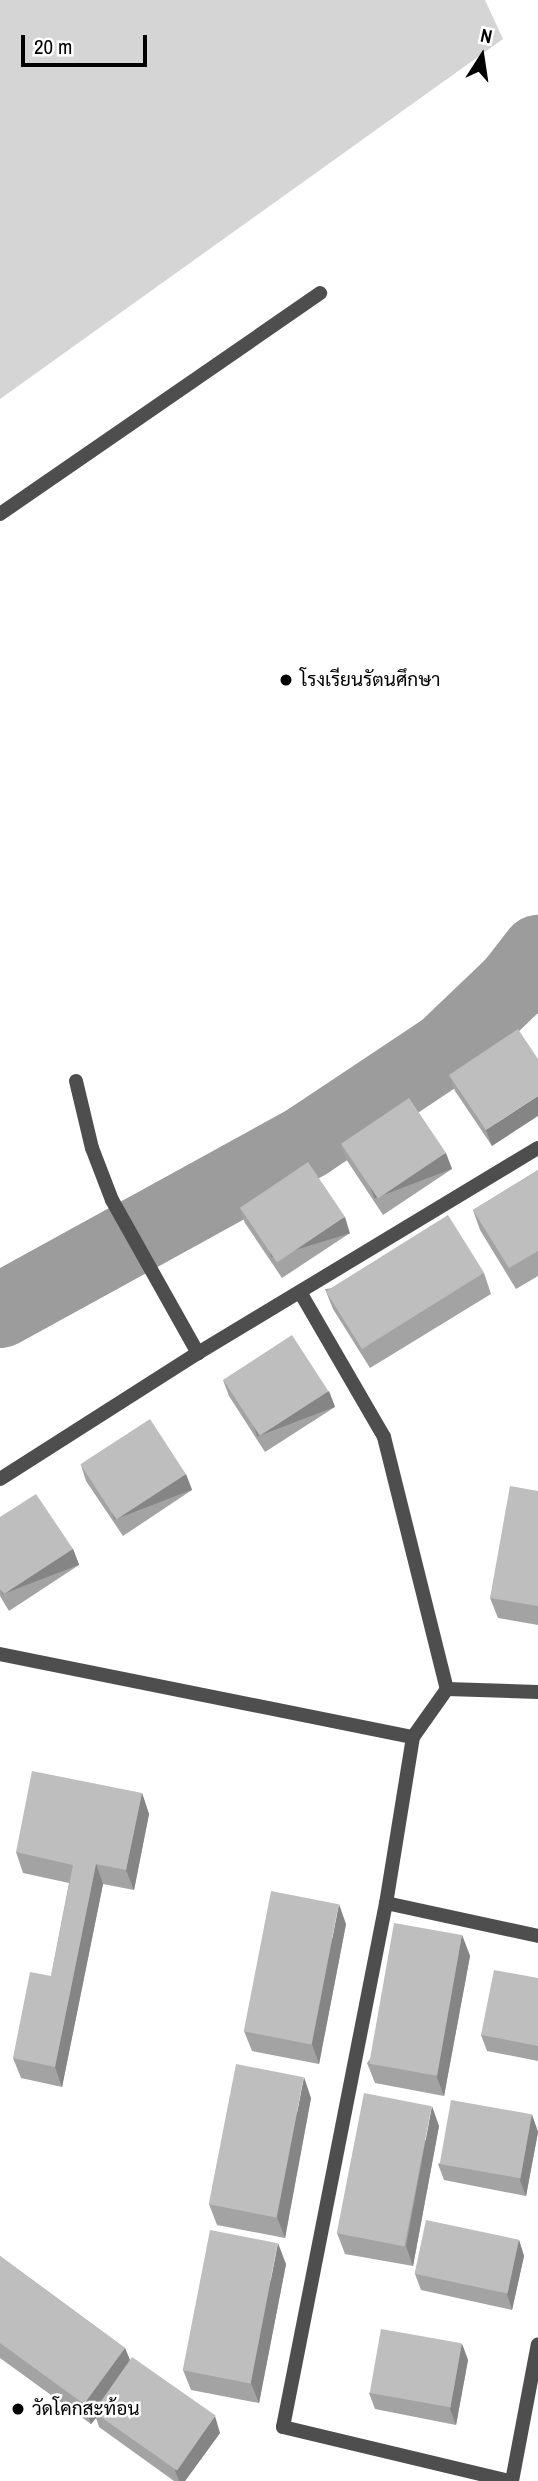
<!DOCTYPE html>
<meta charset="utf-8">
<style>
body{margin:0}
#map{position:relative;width:538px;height:2481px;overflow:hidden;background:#fff;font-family:"Archivo Narrow",Sarabun,sans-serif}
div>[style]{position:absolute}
.green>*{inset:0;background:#d5d5d5}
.river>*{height:75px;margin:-37.5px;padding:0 37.5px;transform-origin:37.5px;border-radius:37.5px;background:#9c9c9c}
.street>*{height:14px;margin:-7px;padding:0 7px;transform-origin:7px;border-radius:7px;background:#4e4e4e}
.wall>*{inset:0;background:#a3a3a3}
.shaded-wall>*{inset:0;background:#858585;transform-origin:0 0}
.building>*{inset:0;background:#bebebe;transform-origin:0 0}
.dots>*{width:19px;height:19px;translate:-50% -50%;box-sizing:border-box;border:4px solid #fff;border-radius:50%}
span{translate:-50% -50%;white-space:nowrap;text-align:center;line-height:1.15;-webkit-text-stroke:5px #fff;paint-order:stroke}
.poi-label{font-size:19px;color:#000}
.left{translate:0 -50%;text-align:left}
.north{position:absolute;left:447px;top:21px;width:70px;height:70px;-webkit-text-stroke:5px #fff;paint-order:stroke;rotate:12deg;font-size:19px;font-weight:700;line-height:28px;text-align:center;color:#000}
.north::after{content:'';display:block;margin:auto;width:24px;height:32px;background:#000;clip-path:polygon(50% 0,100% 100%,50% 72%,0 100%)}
.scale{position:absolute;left:21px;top:35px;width:126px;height:32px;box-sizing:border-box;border:4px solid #000;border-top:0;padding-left:9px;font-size:21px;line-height:24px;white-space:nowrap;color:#000;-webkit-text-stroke:5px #fff;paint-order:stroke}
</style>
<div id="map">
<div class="green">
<i style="clip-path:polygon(0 0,485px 0,503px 39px,0 399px)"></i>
</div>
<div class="river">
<i style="left:0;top:1310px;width:350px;rotate:-28.8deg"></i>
<i style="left:307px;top:1141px;width:166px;rotate:-33.7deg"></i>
<i style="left:445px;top:1049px;width:94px;rotate:-43.7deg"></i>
<i style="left:513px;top:984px;width:41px;rotate:-52deg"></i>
</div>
<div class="street">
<i style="left:0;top:514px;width:389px;rotate:-34.6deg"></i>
<i style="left:76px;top:1081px;width:69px;rotate:76.6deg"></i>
<i style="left:92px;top:1148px;width:56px;rotate:69deg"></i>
<i style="left:112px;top:1200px;width:176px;rotate:60.7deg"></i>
<i style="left:300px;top:1292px;width:168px;rotate:59.9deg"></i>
<i style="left:384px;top:1437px;width:260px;rotate:76deg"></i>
<i style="left:447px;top:1689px;width:59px;rotate:125.3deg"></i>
<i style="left:413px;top:1737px;width:168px;rotate:99.2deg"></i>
<i style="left:386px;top:1903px;width:534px;rotate:101.12deg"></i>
<i style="left:283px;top:2427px;width:233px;rotate:13.4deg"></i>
<i style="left:0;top:1479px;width:235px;rotate:-32.5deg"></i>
<i style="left:198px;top:1353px;width:397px;rotate:-31.1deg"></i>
<i style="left:0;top:1654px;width:421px;rotate:11.4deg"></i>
<i style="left:447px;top:1689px;width:91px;rotate:1.9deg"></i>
<i style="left:386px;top:1903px;width:156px;rotate:12.2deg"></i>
<i style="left:512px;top:2481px;width:139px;rotate:-79.3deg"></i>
</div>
<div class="wall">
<i style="clip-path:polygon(518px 1029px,492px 1146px,455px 1091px,449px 1075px)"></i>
<i style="clip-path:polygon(340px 1143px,452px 1169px,383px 1215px,346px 1159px)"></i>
<i style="clip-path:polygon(538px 1170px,538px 1276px,516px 1289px,480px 1230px,473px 1210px)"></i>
<i style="clip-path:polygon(239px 1207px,350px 1233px,282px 1278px,245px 1223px)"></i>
<i style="clip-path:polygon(484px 1273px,491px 1294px,370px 1368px,333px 1309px,325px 1289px)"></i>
<i style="clip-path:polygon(223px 1380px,335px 1407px,265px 1452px,229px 1396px)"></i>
<i style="clip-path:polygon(81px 1465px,192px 1490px,123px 1536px,86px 1481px)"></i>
<i style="clip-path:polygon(538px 1491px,538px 1625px,498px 1618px,490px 1598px)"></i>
<i style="clip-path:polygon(0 1517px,73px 1549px,79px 1565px,9px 1611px,0 1596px)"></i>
<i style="clip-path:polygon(142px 1793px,149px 1814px,134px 1890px,103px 1884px,62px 2087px,21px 2078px,13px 2058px,51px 1976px,69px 1883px,23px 1873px,16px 1852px)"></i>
<i style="clip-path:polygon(346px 1924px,319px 2064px,252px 2051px,244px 2031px)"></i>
<i style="clip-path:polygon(462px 1935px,470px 1956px,444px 2096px,375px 2083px,367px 2063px)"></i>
<i style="clip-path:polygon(538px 1978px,538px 2061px,487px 2051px,481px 2035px)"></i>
<i style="clip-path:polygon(311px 2098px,285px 2238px,217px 2225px,209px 2204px)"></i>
<i style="clip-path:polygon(532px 2115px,538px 2132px,526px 2196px,444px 2180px,438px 2164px)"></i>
<i style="clip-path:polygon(439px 2126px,413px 2266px,345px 2254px,337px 2233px)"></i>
<i style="clip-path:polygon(519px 2240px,524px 2256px,512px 2310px,421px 2290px,415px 2274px)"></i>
<i style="clip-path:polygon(0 2256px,125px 2348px,130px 2360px,220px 2433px,185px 2481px,174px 2481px,99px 2427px,96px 2418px,91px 2424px,0 2358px)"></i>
<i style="clip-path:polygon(286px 2264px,259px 2403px,191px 2390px,183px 2370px)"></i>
<i style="clip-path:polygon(462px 2344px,468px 2360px,456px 2425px,375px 2409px,369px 2393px)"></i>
</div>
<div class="shaded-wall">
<i style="clip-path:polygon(538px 1096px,538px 1116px,492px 1146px,486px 1130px)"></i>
<i style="left:446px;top:1153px;width:17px;height:83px;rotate:69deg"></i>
<i style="left:345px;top:1217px;width:17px;height:82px;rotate:73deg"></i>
<i style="left:329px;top:1391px;width:17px;height:83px;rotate:69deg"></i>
<i style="left:186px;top:1474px;width:17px;height:83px;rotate:69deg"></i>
<i style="left:73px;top:1549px;width:17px;height:82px;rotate:69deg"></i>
<i style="clip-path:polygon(142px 1793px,149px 1814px,134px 1890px,126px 1870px)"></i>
<i style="clip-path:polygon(96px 1864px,103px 1884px,62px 2087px,55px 2067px)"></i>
<i style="clip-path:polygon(339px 1904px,346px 1924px,319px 2064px,312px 2044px)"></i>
<i style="clip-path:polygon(462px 1935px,470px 1956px,444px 2096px,436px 2075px)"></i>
<i style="clip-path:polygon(304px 2077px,311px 2098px,285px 2238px,277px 2217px)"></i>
<i style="clip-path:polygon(432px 2106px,439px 2126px,413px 2266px,406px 2246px)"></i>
<i style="clip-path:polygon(532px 2115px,538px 2132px,526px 2196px,520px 2180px)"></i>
<i style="clip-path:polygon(519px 2240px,524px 2256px,512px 2310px,507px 2294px)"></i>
<i style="clip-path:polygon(278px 2243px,286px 2264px,259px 2403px,251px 2383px)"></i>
<i style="clip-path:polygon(462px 2344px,468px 2360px,456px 2425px,450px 2409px)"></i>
<i style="clip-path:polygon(125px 2348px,133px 2368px,93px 2411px,96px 2418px,91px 2424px,84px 2404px)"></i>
<i style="clip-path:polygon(215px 2416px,220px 2433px,185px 2481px,179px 2481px,175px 2470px)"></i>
</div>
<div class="building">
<i style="clip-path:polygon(518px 1029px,538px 1059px,538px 1096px,486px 1130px,449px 1075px)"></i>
<i style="left:409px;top:1098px;width:66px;height:82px;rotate:56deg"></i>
<i style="left:308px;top:1162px;width:66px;height:82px;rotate:56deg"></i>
<i style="clip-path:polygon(538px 1170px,538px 1251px,509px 1268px,473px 1210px)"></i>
<i style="left:448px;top:1215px;width:68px;height:144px;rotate:58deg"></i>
<i style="left:292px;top:1335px;width:67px;height:82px;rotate:57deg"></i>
<i style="left:150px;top:1419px;width:66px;height:83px;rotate:57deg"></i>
<i style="clip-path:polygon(510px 1486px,538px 1491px,538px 1606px,490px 1598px)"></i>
<i style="clip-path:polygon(36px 1494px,73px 1549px,4px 1594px,0 1589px,0 1517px)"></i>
<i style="clip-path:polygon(32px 1771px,142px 1793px,126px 1870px,96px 1864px,55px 2067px,13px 2058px,30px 1972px,51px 1976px,73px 1865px,16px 1852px)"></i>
<i style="left:271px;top:1891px;width:69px;height:143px;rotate:11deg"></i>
<i style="left:394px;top:1923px;width:69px;height:143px;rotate:10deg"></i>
<i style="clip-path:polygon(494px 1970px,538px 1978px,538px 2046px,481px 2035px)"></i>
<i style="left:236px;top:2064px;width:69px;height:143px;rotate:11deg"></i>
<i style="left:364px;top:2093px;width:69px;height:143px;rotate:11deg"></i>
<i style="left:451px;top:2100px;width:82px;height:65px;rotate:10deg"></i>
<i style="left:426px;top:2220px;width:95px;height:55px;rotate:12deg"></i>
<i style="left:210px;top:2230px;width:69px;height:143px;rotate:11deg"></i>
<i style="clip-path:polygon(0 2256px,125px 2348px,84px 2404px,0 2343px)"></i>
<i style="left:381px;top:2329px;width:82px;height:65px;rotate:10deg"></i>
<i style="left:132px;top:2357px;width:102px;height:67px;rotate:35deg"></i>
</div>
<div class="dots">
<i style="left:286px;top:680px;background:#000"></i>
<i style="left:18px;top:2409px;background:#000"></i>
</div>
<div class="poi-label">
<span class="left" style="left:300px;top:680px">โรงเรียนรัตนศึกษา</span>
<span class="left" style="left:32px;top:2409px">วัดโคกสะท้อน</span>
</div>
<div class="north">N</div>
<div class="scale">20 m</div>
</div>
